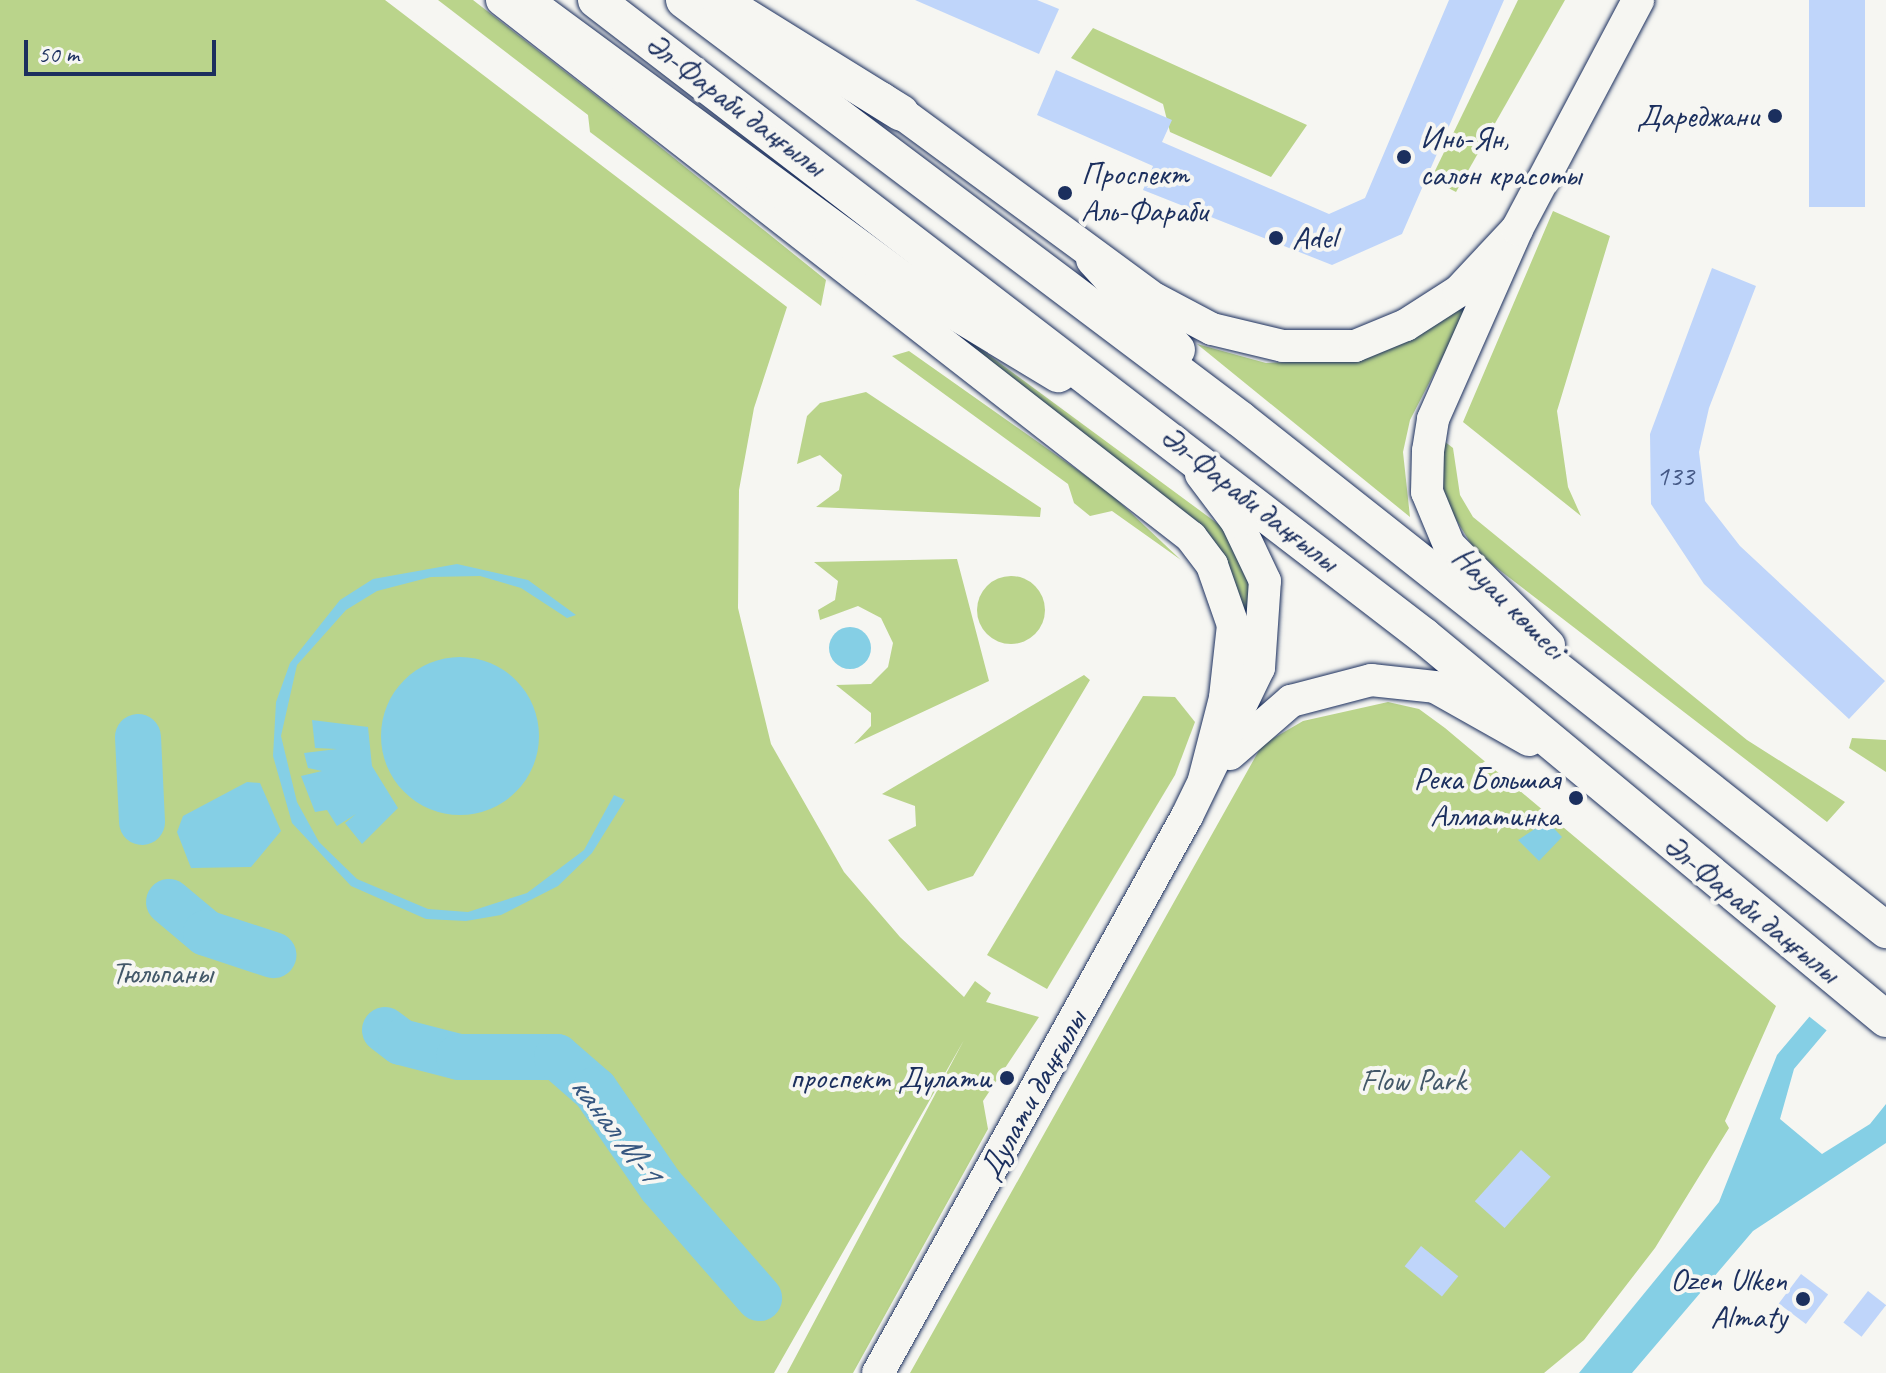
<!DOCTYPE html>
<meta charset="utf-8">
<style>
body{margin:0}
#map{position:relative;width:1886px;height:1373px;overflow:hidden;background:#f6f6f2;font-family:Caveat,sans-serif}
div>[style]{position:absolute}
.green>*{inset:0;background:#bad48b}
.round{border-radius:50%}
.water>*{inset:0;background:#85cfe5}
.pier>*{inset:0;background:#f6f6f2}
.river>*{height:46px;margin:-23px;padding:0 23px;transform-origin:23px;border-radius:23px;background:#85cfe5}
.building>*{inset:0;background:#bfd5fa;transform-origin:0 0}
.roads{filter:drop-shadow(0 0 2px #1b2f5e) drop-shadow(0 0 2px #1b2f5e)}
.secondary>*{height:32px;margin:-16px;padding:0 16px;transform-origin:16px;border-radius:16px;background:#f6f6f2}
.primary>*{height:36px;margin:-18px;padding:0 18px;transform-origin:18px;border-radius:18px;background:#f6f6f2}
.dots>*{width:22px;height:22px;translate:-50% -50%;box-sizing:border-box;border:4px solid #f6f6f2;border-radius:50%}
span{translate:-50% -50%;white-space:nowrap;text-align:center;line-height:1.15;-webkit-text-stroke:8px #f6f6f2;paint-order:stroke}
.number-label{font-size:28px;color:#445885}
.number-label span{-webkit-text-stroke-width:0}
.street-label{font-size:32px;color:#1b2f5e}
.poi-label{font-size:32px;color:#1b2f5e}
.right{translate:-100% -50%;text-align:right}
.left{translate:0 -50%;text-align:left}
.park-label{font-size:32px;color:#435869}
.water-label{font-size:34px;color:#365780;font-style:italic}
.scale{position:absolute;left:24px;top:40px;width:192px;height:36px;box-sizing:border-box;border:4px solid #1b2f5e;border-top:0;padding-left:10px;font-size:24px;line-height:28px;white-space:nowrap;color:#1b2f5e;-webkit-text-stroke:6px #f6f6f2;paint-order:stroke}
</style>
<div id="map">
<div class="green">
<i style="clip-path:polygon(0 0,385px 0,787px 307px,754px 408px,739px 490px,738px 608px,771px 744px,844px 872px,900px 937px,964px 997px,975px 981px,991px 993px,986px 1002px,1039px 1017px,983px 1101px,988px 1129px,853px 1373px,787px 1373px,964px 1040px,774px 1373px,0 1373px)"></i>
<i style="clip-path:polygon(438px 0,473px 0,608px 105px,826px 280px,821px 306px,590px 132px,588px 115px)"></i>
<i style="clip-path:polygon(1518px 0,1565px 0,1456px 192px,1431px 179px)"></i>
<i style="clip-path:polygon(1093px 28px,1307px 125px,1271px 177px,1170px 132px,1163px 104px,1071px 58px)"></i>
<i style="clip-path:polygon(677px 125px,1229px 532px,1244px 560px,1258px 628px,1240px 685px,1222px 559px)"></i>
<i style="clip-path:polygon(1553px 211px,1610px 236px,1557px 411px,1568px 487px,1581px 516px,1463px 422px)"></i>
<i style="clip-path:polygon(1484px 277px,1410px 420px,1403px 452px,1410px 517px,1197px 344px,1266px 363px,1347px 360px,1441px 322px)"></i>
<i style="clip-path:polygon(909px 351px,1110px 493px,1181px 560px,1112px 511px,1090px 516px,1074px 503px,1068px 484px,892px 356px)"></i>
<i style="clip-path:polygon(866px 392px,1041px 508px,1040px 517px,816px 507px,839px 490px,842px 475px,820px 455px,797px 464px,807px 416px,820px 403px)"></i>
<i style="clip-path:polygon(1440px 438px,1453px 448px,1460px 495px,1473px 517px,1747px 740px,1845px 802px,1827px 822px,1476px 552px,1444px 500px)"></i>
<i style="clip-path:polygon(957px 559px,989px 681px,854px 744px,871px 726px,871px 713px,836px 685px,871px 684px,888px 667px,893px 643px,881px 618px,858px 606px,820px 620px,818px 610px,835px 600px,838px 581px,814px 562px)"></i>
<i class="round" style="left:977px;top:576px;width:68px;height:68px"></i>
<i style="clip-path:polygon(1084px 675px,1090px 680px,973px 876px,928px 891px,888px 840px,916px 826px,915px 806px,882px 794px)"></i>
<i style="clip-path:polygon(1143px 696px,1175px 697px,1195px 722px,1175px 775px,1047px 989px,987px 955px)"></i>
<i style="clip-path:polygon(1388px 702px,1419px 709px,1445px 728px,1776px 1006px,1725px 1121px,1729px 1128px,1655px 1248px,1584px 1340px,1544px 1373px,910px 1373px,1262px 745px,1303px 721px)"></i>
<i style="clip-path:polygon(1852px 738px,1886px 740px,1886px 772px,1849px 748px)"></i>
</div>
<div class="water">
<i style="clip-path:polygon(457px 564px,528px 580px,576px 615px,567px 618px,521px 588px,480px 576px,431px 577px,377px 591px,346px 610px,297px 665px,281px 736px,297px 802px,319px 842px,357px 879px,428px 909px,468px 912px,527px 893px,584px 850px,614px 795px,625px 800px,592px 853px,558px 886px,501px 915px,466px 921px,426px 919px,351px 886px,292px 823px,273px 756px,276px 702px,290px 663px,340px 600px,373px 579px)"></i>
<i class="round" style="left:829px;top:627px;width:42px;height:42px"></i>
<i class="round" style="left:381px;top:657px;width:158px;height:158px"></i>
<i style="clip-path:polygon(312px 720px,368px 727px,372px 766px,398px 808px,362px 844px,345px 823px,356px 814px,337px 826px,327px 810px,315px 812px,301px 776px,322px 771px,308px 768px,304px 753px,337px 749px,315px 748px)"></i>
<i style="clip-path:polygon(247px 782px,260px 783px,281px 831px,251px 867px,191px 868px,177px 832px,183px 816px)"></i>
<i style="clip-path:polygon(1547px 821px,1562px 837px,1539px 861px,1518px 840px)"></i>
<i style="clip-path:polygon(1886px 926px,1886px 960px,1794px 1069px,1780px 1119px,1822px 1154px,1870px 1124px,1886px 1104px,1886px 1143px,1753px 1231px,1632px 1373px,1579px 1373px,1719px 1202px,1777px 1055px)"></i>
</div>
<div class="pier">
<i style="clip-path:polygon(1886px 922px,1886px 966px,1830px 1033px,1806px 1014px)"></i>
</div>
<div class="river">
<i style="left:138px;top:737px;width:85px;rotate:87.3deg"></i>
<i style="left:169px;top:902px;width:48px;rotate:40deg"></i>
<i style="left:206px;top:933px;width:71px;rotate:18.2deg"></i>
<i style="left:385px;top:1030px;width:20px;rotate:37deg"></i>
<i style="left:401px;top:1042px;width:60px;rotate:14.5deg"></i>
<i style="left:459px;top:1057px;width:98px"></i>
<i style="left:557px;top:1057px;width:50px;rotate:41deg"></i>
<i style="left:595px;top:1090px;width:116px;rotate:55.5deg"></i>
<i style="left:661px;top:1186px;width:149px;rotate:48.8deg"></i>
</div>
<div class="building">
<i style="clip-path:polygon(915px 0,1037px 0,1059px 9px,1039px 54px)"></i>
<i style="clip-path:polygon(1449px 0,1504px 0,1402px 234px,1332px 265px,1143px 190px,1153px 166px,1037px 115px,1056px 70px,1172px 120px,1162px 142px,1329px 214px,1365px 198px)"></i>
<i style="left:1809px;top:0;width:56px;height:207px"></i>
<i style="clip-path:polygon(1712px 268px,1756px 286px,1709px 408px,1699px 452px,1705px 501px,1740px 546px,1885px 681px,1849px 719px,1704px 584px,1651px 504px,1650px 434px)"></i>
<i style="left:1521px;top:1150px;width:40px;height:69px;rotate:42deg"></i>
<i style="left:1421px;top:1246px;width:48px;height:26px;rotate:39deg"></i>
<i style="left:1801px;top:1274px;width:34px;height:37px;rotate:37deg"></i>
<i style="left:1868px;top:1291px;width:23px;height:40px;rotate:38deg"></i>
</div>
<div class="roads">
<div class="secondary">
<i style="left:502px;top:0;width:874px;rotate:37.93deg"></i>
<i style="left:1191px;top:537px;width:35px;rotate:53deg"></i>
<i style="left:1212px;top:565px;width:64px;rotate:70.7deg"></i>
<i style="left:1233px;top:625px;width:73px;rotate:96.3deg"></i>
<i style="left:1225px;top:698px;width:85px;rotate:104.4deg"></i>
<i style="left:881px;top:98px;width:340px;rotate:36.3deg"></i>
<i style="left:1155px;top:299px;width:64px;rotate:27.8deg"></i>
<i style="left:1212px;top:329px;width:73px;rotate:13.5deg"></i>
<i style="left:1283px;top:346px;width:72px"></i>
<i style="left:1355px;top:346px;width:55px;rotate:-22.4deg"></i>
<i style="left:1406px;top:325px;width:63px;rotate:-32.7deg"></i>
<i style="left:1459px;top:291px;width:85px;rotate:-46.9deg"></i>
<i style="left:1549px;top:645px;width:141px;rotate:-135deg"></i>
<i style="left:1449px;top:545px;width:57px;rotate:-112.5deg"></i>
<i style="left:1427px;top:492px;width:41px;rotate:-88.6deg"></i>
<i style="left:1428px;top:451px;width:32px;rotate:-81deg"></i>
<i style="left:1433px;top:419px;width:208px;rotate:-66.1deg"></i>
<i style="left:1517px;top:229px;width:259px;rotate:-62.1deg"></i>
<i style="left:1230px;top:754px;width:81px;rotate:-41deg"></i>
<i style="left:1291px;top:701px;width:83px;rotate:-14.7deg"></i>
<i style="left:1371px;top:680px;width:64px;rotate:6.2deg"></i>
<i style="left:1435px;top:687px;width:108px;rotate:29.4deg"></i>
<i style="left:878px;top:1373px;width:637px;rotate:-60.98deg"></i>
<i style="left:1187px;top:816px;width:165px;rotate:-64.1deg"></i>
<i style="left:1259px;top:668px;width:87px;rotate:-86.1deg"></i>
<i style="left:1265px;top:581px;width:65px;rotate:-115.4deg"></i>
<i style="left:1237px;top:522px;width:60px;rotate:-126.9deg"></i>
</div>
<div class="primary">
<i style="left:523px;top:0;width:470px;rotate:36.4deg"></i>
<i style="left:901px;top:279px;width:184px;rotate:31.2deg"></i>
<i style="left:596px;top:0;width:1044px;rotate:37.53deg"></i>
<i style="left:1424px;top:636px;width:600px;rotate:39.66deg"></i>
<i style="left:684px;top:0;width:696px;rotate:37deg"></i>
<i style="left:1240px;top:419px;width:824px;rotate:38.34deg"></i>
<i style="left:719px;top:0;width:214px;rotate:31.8deg"></i>
<i style="left:1094px;top:259px;width:123px;rotate:47.6deg"></i>
</div>
</div>
<div class="dots">
<i style="left:1775px;top:116px;background:#1b2f5e"></i>
<i style="left:1404px;top:157px;background:#1b2f5e"></i>
<i style="left:1065px;top:193px;background:#1b2f5e"></i>
<i style="left:1276px;top:238px;background:#1b2f5e"></i>
<i style="left:1576px;top:798px;background:#1b2f5e"></i>
<i style="left:1007px;top:1078px;background:#1b2f5e"></i>
<i style="left:1803px;top:1299px;background:#1b2f5e"></i>
</div>
<div class="number-label">
<span style="left:1675px;top:476px">133</span>
</div>
<div class="street-label">
<span style="left:735px;top:105px;rotate:37deg">Әл-Фараби даңғылы</span>
<span style="left:1249px;top:499px;rotate:38deg">Әл-Фараби даңғылы</span>
<span style="left:1509px;top:603px;rotate:45deg">Науаи көшесі</span>
<span style="left:1751px;top:909px;rotate:39deg">Әл-Фараби даңғылы</span>
<span style="left:1033px;top:1095px;rotate:-61deg">Дулати даңғылы</span>
</div>
<div class="poi-label">
<span class="right" style="left:1759px;top:116px">Дареджани</span>
<span class="left" style="left:1420px;top:157px">Инь-Ян,<br>салон красоты</span>
<span class="left" style="left:1081px;top:193px">Проспект<br>Аль-Фараби</span>
<span class="left" style="left:1292px;top:238px">Adel</span>
<span class="right" style="left:1560px;top:798px">Река Большая<br>Алматинка</span>
<span class="right" style="left:991px;top:1078px">проспект Дулати</span>
<span class="right" style="left:1787px;top:1299px">Ozen Ulken<br>Almaty</span>
</div>
<div class="park-label">
<span style="left:162px;top:973px">Тюльпаны</span>
<span style="left:1413px;top:1080px">Flow Park</span>
</div>
<div class="water-label">
<span style="left:616px;top:1128px;rotate:52deg">канал М-1</span>
</div>
<div class="scale">50 m</div>
</div>
